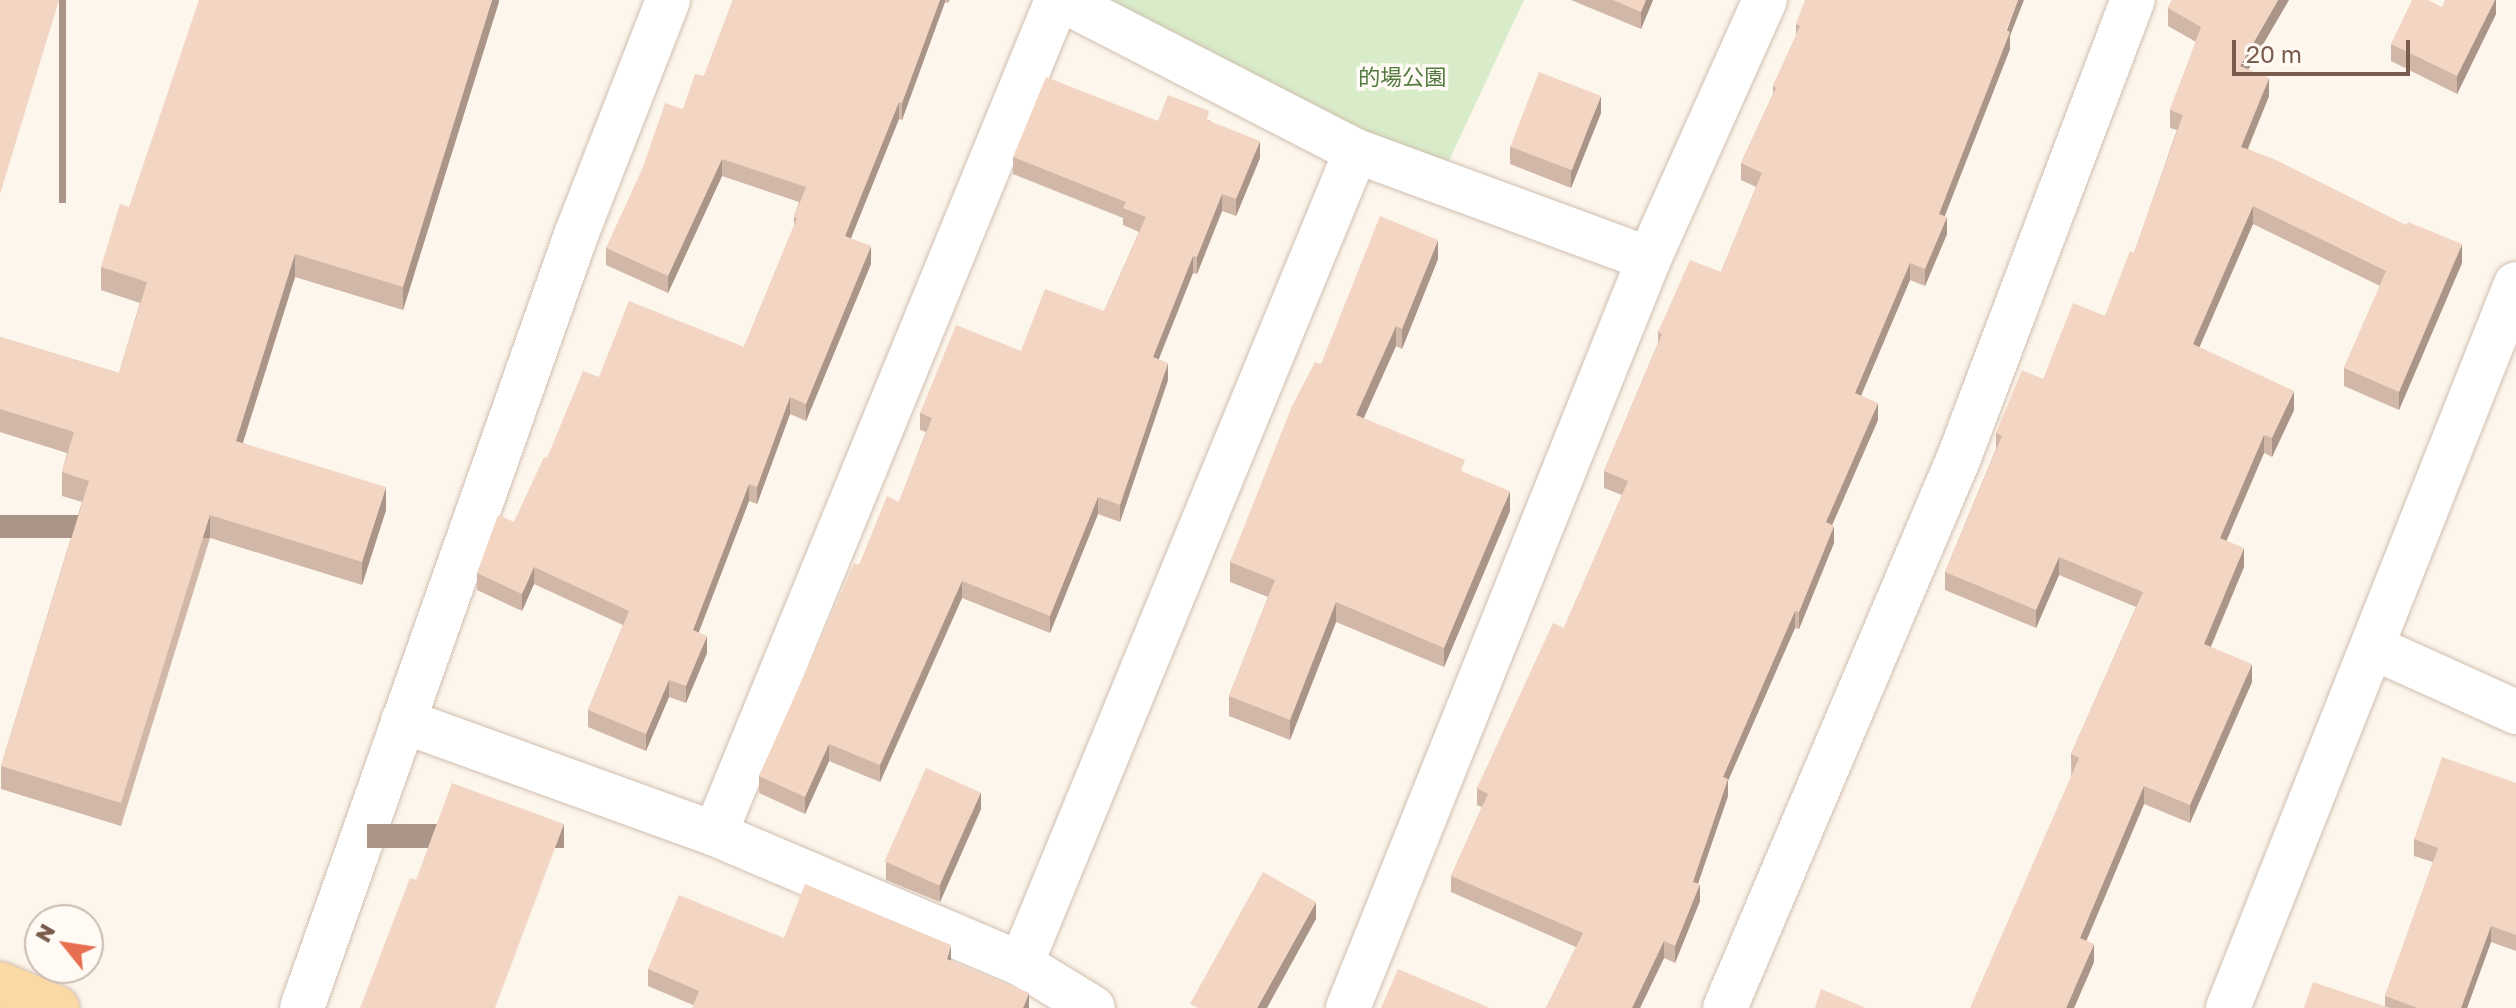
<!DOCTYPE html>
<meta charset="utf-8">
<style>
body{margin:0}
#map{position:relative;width:2516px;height:1008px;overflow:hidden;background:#fdf6ec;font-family:"Golos Text","Noto Sans JP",sans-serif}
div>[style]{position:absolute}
.green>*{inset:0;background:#d8ecc9}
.roads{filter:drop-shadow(0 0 2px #d1beb0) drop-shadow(0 0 2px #d1beb0)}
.minor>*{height:44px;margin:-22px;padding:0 22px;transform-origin:22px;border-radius:22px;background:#fff}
.major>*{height:44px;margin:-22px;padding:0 22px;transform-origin:22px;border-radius:22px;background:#fbd9a5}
.wall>*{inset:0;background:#d1b7a8}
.shaded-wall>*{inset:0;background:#aa9588;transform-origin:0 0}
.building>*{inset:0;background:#f3d5c3;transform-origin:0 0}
span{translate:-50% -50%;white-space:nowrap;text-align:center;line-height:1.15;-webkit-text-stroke:7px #fffaf3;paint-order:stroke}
.park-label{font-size:22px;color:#537a41}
.north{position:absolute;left:24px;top:904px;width:80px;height:80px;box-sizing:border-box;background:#fffaf3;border:2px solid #cabbb1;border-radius:50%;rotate:300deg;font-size:22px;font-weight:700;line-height:32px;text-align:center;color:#7a5c4d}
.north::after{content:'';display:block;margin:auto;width:28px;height:36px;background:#e76f51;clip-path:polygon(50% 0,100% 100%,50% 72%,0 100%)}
.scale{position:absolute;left:2232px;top:40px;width:178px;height:36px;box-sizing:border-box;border:4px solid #7a5c4d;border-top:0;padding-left:10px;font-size:24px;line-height:28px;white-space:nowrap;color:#7a5c4d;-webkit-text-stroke:6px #fffaf3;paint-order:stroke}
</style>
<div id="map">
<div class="green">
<i style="clip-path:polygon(1062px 0,1524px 0,1439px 182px)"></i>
</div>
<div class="roads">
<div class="minor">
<i style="left:1062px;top:0;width:331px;rotate:27.2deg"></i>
<i style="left:1356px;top:151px;width:312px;rotate:20.2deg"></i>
<i style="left:2372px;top:647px;width:158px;rotate:24.3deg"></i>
<i style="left:403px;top:721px;width:332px;rotate:19.9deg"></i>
<i style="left:715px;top:834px;width:332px;rotate:23deg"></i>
<i style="left:1021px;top:964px;width:84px;rotate:31.4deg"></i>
<i style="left:715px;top:834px;width:901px;rotate:-67.7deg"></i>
<i style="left:1021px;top:964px;width:879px;rotate:-67.61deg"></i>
<i style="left:302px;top:1008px;width:820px;rotate:-70.48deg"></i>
<i style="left:576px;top:235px;width:252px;rotate:-68.6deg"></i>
<i style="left:1348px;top:1008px;width:807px;rotate:-68.11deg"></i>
<i style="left:1649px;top:259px;width:284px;rotate:-65.9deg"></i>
<i style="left:1725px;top:1008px;width:595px;rotate:-66.97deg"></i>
<i style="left:1958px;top:460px;width:492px;rotate:-69.2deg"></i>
<i style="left:2228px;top:1008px;width:779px;rotate:-68.31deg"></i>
</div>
<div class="major">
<i style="left:0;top:984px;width:62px;rotate:22.8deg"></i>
</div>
</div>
<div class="wall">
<i style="clip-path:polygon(499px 0,403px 310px,295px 277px,243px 443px,386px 510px,362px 585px,210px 538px,121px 826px,1px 789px,1px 766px,82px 502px,62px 496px,62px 472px,67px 453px,0 432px,0 337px,119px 373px,140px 303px,101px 290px,101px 267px,129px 207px)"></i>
<i style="clip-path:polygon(733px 0,950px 0,948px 3px,945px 2px,902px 120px,899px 119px,851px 238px,871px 264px,806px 421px,790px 414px,757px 504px,749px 501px,699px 632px,707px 653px,686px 703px,669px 697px,646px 751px,588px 727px,588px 710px,623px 625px,534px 584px,522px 611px,477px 590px,477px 573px,514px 522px,547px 458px,599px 377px,744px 347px,794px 226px,794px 217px,799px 202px,722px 176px,668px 293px,606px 265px,606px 248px,683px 109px,704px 76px)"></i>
<i style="clip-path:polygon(1571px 0,1653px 0,1641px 29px)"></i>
<i style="clip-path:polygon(2172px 0,2248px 70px,2269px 96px,2248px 149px,2462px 263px,2399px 410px,2344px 386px,2344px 368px,2380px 286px,2253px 224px,2199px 347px,2294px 410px,2272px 457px,2264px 453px,2226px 541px,2244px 567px,2211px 647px,2252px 682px,2190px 823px,2144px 804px,2086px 940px,2094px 962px,2074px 1008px,2071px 754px,2136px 607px,2059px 575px,2036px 628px,1945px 590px,1945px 572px,1996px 449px,1996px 433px,2043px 379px,2105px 316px,2134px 253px,2177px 130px,2170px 128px,2170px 110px,2196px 42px,2168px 26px,2168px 8px)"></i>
<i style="clip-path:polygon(2496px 0,2496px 14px,2457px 94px,2391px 61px,2391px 44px,2442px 7px)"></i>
<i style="clip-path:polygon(1796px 24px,2010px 36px,2010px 49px,1944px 216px,1947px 234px,1925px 286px,1910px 280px,1861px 395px,1878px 420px,1832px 525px,1834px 543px,1799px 629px,1795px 628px,1728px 781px,1728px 796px,1698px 884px,1700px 901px,1675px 963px,1664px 958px,1640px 1008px,1546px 1008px,1576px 947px,1451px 892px,1451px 876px,1482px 807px,1477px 805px,1477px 788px,1564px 628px,1622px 495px,1604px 488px,1604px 471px,1658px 343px,1658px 332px,1721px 272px,1756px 187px,1741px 180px,1741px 163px,1773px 94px,1773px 86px,1796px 36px)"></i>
<i style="clip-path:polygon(1601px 113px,1571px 188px,1510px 164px,1510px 147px)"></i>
<i style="clip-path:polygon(1209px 120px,1260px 158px,1236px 216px,1222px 211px,1197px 274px,1193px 273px,1158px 359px,1168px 380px,1120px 522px,1098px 514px,1050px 633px,962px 598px,880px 782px,829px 761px,805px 814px,759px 793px,759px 776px,859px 565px,899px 502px,926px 432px,920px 430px,920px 413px,1021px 351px,1104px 311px,1139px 232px,1123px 225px,1123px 218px,1013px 174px,1013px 157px,1158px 121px)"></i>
<i style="clip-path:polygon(1438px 259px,1402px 349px,1396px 346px,1364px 418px,1465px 473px,1510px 511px,1444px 667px,1336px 622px,1290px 740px,1229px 716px,1229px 696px,1268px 597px,1230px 582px,1230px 562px,1321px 364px)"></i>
<i style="clip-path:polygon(2516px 783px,2516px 951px,2491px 942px,2467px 1008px,2304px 1008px,2385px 1006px,2385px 996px,2433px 862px,2414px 856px,2414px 839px)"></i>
<i style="clip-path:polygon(981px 809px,940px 902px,886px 880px,886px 862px)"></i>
<i style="clip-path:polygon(784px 938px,951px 961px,1029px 1008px,693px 1005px,648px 986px,648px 969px)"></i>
</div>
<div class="shaded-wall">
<i style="left:59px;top:0;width:7px;height:203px"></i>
<i style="clip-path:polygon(492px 0,499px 0,499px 2px,403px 310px,403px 287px)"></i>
<i style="clip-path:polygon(940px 0,945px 0,945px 2px,902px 120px,902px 103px)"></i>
<i style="clip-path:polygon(1646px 0,1653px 0,1641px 29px,1641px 12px)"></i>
<i style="clip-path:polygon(2018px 0,2024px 0,2010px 36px,2010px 49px,1939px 231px,1939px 214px)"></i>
<i style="clip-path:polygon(2278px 0,2289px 0,2240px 84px,2240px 66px)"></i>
<i style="clip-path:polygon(2495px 0,2496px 0,2496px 14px,2457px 94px,2457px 76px)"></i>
<i style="clip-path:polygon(2269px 78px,2269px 96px,2241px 165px,2241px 147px)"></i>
<i style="clip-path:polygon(1601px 96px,1601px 113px,1571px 188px,1571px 171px)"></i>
<i style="clip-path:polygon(899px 102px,899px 119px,845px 253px,845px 236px)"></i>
<i style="clip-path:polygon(1260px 141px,1260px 158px,1236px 216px,1236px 199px)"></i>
<i style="clip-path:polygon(722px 159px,722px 176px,668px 293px,668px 276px)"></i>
<i style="clip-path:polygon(1222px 194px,1222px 211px,1197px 274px,1197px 257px)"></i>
<i style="clip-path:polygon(2253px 206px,2253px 224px,2193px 362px,2193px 344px)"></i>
<i style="clip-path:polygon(1947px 217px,1947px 234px,1925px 286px,1925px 269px)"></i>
<i style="clip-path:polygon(1438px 240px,1438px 259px,1402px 349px,1402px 329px)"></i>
<i style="clip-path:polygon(2462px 244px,2462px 263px,2399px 410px,2399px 392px)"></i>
<i style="clip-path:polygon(871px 246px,871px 264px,806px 421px,806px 404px)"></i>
<i style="clip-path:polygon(295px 254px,295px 277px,236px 464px,236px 441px)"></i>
<i style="clip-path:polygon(1193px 256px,1193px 273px,1153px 374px,1153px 357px)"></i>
<i style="clip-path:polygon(1910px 263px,1910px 280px,1855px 410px,1855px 393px)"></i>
<i style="clip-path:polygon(1396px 326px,1396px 346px,1356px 435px,1356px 415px)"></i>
<i style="clip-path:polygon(1168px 363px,1168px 380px,1120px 522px,1120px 505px)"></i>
<i style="clip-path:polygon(2294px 391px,2294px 410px,2272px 457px,2272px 438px)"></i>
<i style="clip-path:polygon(790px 397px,790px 414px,757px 504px,757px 487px)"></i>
<i style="clip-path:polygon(1878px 403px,1878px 420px,1826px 539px,1826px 522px)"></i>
<i style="clip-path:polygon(2264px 435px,2264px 453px,2220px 556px,2220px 538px)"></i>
<i style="clip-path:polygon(749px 484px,749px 501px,693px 647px,693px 630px)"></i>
<i style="clip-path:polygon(386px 487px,386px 510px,362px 585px,362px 562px)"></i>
<i style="clip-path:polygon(1510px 491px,1510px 511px,1444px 667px,1444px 648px)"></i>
<i style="clip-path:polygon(1098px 497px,1098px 514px,1050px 633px,1050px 616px)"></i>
<i style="left:210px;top:515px;width:23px;height:301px;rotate:90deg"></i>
<i style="clip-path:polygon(1834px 526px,1834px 543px,1799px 629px,1799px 612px)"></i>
<i style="clip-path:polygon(2244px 548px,2244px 567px,2204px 662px,2204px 644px)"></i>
<i style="clip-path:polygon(2059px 557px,2059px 575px,2036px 628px,2036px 610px)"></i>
<i style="clip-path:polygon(534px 567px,534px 584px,522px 611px,522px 594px)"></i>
<i style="clip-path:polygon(962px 581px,962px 598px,880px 782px,880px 765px)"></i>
<i style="clip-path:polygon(1336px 602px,1336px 622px,1290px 740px,1290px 720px)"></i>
<i style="clip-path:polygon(1795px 611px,1795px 628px,1728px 781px,1728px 796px,1693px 898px,1693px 882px,1723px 777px)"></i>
<i style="clip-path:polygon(707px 636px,707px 653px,686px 703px,686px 686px)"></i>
<i style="clip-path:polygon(2252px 664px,2252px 682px,2190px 823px,2190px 805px)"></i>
<i style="clip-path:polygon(669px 680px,669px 697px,646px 751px,646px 734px)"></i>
<i style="clip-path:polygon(829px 744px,829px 761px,805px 814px,805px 797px)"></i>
<i style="clip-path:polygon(2144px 786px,2144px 804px,2080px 956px,2080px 938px)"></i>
<i style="clip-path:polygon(981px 792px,981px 809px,940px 902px,940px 885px)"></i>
<i style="left:564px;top:824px;width:24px;height:197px;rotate:90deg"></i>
<i style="clip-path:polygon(1700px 884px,1700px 901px,1675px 963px,1675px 946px)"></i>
<i style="clip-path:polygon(1316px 902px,1316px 919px,1267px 1008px,1257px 1008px)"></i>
<i style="clip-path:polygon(2491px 926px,2491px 942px,2467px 1008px,2461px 1008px)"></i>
<i style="clip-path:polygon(1664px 941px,1664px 958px,1640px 1008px,1632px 1008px)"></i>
<i style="clip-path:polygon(2094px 944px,2094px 962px,2074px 1008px,2066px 1008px)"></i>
<i style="clip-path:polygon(951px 945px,951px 962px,947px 959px)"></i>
<i style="clip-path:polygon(1029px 993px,1029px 1008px,1023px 1008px)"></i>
</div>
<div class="building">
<i style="clip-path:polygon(0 0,59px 0,0 194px)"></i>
<i style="clip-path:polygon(199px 0,492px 0,403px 287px,295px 254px,236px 441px,386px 487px,362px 562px,210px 515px,121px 803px,1px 766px,89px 481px,62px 472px,74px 432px,0 409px,0 337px,119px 373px,147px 282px,101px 267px,120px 204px,129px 207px)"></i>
<i style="clip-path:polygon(733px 0,940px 0,902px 103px,899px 102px,845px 236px,871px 246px,806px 404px,790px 397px,757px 487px,749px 484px,693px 630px,707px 636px,686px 686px,669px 680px,646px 734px,588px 710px,629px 611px,534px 567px,522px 594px,477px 573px,498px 515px,514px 522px,544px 457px,547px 458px,583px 371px,599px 377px,629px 301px,744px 347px,797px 218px,794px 217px,806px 187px,722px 159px,668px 276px,606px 248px,643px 167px,665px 103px,683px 109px,695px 74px,704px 76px)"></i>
<i style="clip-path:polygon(1613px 0,1646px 0,1641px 12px)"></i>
<i style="clip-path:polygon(1805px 0,2018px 0,2006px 30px,2010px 32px,1939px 214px,1947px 217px,1925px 269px,1910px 263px,1855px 393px,1878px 403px,1826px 522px,1834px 526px,1799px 612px,1795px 611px,1723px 777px,1728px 779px,1693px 882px,1700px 884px,1675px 946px,1664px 941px,1632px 1008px,1546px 1008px,1583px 933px,1451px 876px,1488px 794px,1477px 788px,1553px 623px,1564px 628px,1628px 481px,1604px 471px,1662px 334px,1658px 332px,1690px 260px,1721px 272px,1762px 173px,1741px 163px,1776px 88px,1773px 86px,1800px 26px,1796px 24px)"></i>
<i style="clip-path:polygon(2172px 0,2278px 0,2240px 66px,2269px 78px,2241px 147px,2274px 159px,2406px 225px,2408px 222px,2462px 244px,2399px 392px,2344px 368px,2386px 271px,2253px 206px,2193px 344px,2294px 391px,2272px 438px,2264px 435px,2220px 538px,2244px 548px,2204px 644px,2252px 664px,2190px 805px,2144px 786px,2080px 938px,2094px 944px,2066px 1008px,1970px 1008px,2079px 758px,2071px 754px,2143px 592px,2059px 557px,2036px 610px,1945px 572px,2002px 436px,1996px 433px,2022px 370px,2043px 379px,2073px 303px,2105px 316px,2130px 251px,2134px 253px,2183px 115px,2170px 110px,2201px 27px,2168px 8px)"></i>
<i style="clip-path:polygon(2412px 0,2428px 0,2442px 7px,2445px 0,2495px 0,2457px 76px,2391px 44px)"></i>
<i style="left:1539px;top:72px;width:66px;height:80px;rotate:21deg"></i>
<i style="clip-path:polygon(1046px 77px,1158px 121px,1168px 95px,1209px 111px,1207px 120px,1260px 141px,1236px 199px,1222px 194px,1197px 257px,1193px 256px,1153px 357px,1168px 363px,1120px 505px,1098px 497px,1050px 616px,962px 581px,880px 765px,829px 744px,805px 797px,759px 776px,854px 563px,859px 565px,887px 496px,899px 502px,932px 418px,920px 413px,956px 325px,1021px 351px,1045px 289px,1104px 311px,1146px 217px,1123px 208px,1126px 202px,1013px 157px)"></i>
<i style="clip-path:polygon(1380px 216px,1438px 240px,1402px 329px,1396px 326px,1356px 415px,1465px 460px,1461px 471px,1510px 491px,1444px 648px,1336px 602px,1290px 720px,1229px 696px,1275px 580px,1230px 562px,1292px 406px,1315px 362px,1321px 364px)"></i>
<i style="clip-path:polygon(2442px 757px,2516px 783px,2516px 935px,2491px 926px,2461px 1008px,2418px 1008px,2385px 996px,2438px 848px,2414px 839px)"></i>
<i style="left:926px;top:768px;width:60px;height:102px;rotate:24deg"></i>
<i style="clip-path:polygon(452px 783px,564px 824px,495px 1008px,360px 1008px,410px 878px,416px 880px)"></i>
<i style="clip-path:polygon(1263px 872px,1316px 902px,1257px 1008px,1198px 1008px,1190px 1004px)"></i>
<i style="clip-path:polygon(805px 884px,951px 945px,947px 959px,1029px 993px,1023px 1008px,692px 1008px,699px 991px,648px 969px,679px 895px,784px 938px)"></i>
<i style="clip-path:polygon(1398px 969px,1490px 1008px,1381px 1008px)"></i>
<i style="clip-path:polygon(2313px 982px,2390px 1008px,2304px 1008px)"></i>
<i style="clip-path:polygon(1821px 989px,1866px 1008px,1815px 1008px)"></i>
</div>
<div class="park-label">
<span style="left:1402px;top:77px">的場公園</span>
</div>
<div class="north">N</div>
<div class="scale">20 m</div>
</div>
